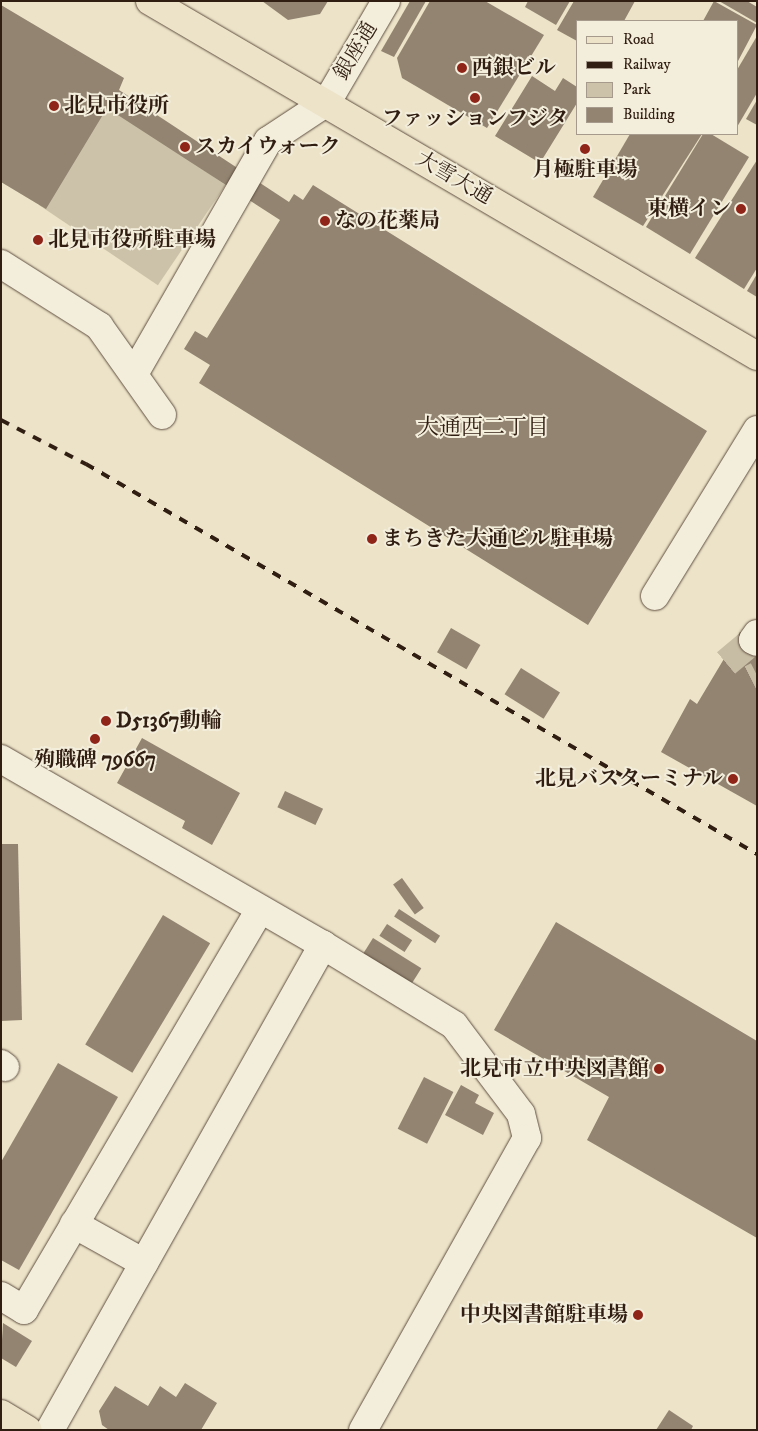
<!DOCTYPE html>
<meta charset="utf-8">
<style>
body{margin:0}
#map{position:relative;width:758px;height:1431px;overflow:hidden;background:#ece3c8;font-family:"IM FELL DW Pica","Noto Serif JP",serif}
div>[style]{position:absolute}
.green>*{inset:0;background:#ccc2a9;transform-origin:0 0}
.building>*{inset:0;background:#928471;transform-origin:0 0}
.minor-tunnel>*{height:28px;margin-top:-14px;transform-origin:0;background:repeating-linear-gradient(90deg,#c7bca4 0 28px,transparent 0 42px)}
.roads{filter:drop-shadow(0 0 1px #604f40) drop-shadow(0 0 1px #604f40)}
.minor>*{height:28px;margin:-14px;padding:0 14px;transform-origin:14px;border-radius:14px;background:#f3eddb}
.major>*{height:28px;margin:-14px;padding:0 14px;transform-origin:14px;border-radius:14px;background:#ece3c8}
.highway>*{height:28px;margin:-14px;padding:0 14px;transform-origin:14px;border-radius:14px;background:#ece3c8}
.rail>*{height:4px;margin-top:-2px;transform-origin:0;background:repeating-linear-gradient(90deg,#311e12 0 9px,transparent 0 18px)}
.dots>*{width:14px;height:14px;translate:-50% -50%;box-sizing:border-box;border:2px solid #f3eddb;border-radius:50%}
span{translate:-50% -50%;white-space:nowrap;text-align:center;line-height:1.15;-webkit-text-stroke:4px #f3eddb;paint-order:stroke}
.street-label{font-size:21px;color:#311e12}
.poi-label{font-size:21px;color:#311e12;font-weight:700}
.left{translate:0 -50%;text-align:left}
.right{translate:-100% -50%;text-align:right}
.neighbourhood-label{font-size:22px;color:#311e12}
.frame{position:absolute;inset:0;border:2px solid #311e12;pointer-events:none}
.legend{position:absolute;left:576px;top:20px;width:162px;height:115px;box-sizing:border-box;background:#f3eddb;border:1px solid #a59a8b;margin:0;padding:6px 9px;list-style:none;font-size:15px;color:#311e12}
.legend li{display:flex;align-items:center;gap:10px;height:25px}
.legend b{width:25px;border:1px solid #a59a8b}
</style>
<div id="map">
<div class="green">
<i style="left:107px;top:105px;width:143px;height:121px;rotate:34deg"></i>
</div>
<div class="building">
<i style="clip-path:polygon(262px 1px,328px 1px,320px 14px,288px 20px)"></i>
<i style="clip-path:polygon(410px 1px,426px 1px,394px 57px,381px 51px)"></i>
<i style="clip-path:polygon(430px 1px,485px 1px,544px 35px,487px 128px,402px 78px,397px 58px)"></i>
<i style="clip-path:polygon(528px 1px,570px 1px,556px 25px,525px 7px)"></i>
<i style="clip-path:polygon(574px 1px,635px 1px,624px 21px,577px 21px,577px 41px,557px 30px)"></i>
<i style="clip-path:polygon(714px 1px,757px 25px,737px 63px,737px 21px,703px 21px)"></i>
<i style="clip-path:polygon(719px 1px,747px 1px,757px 7px,757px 23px)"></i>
<i style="clip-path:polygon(1px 5px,124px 78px,119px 90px,289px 202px,294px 194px,303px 200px,313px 185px,707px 431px,588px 625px,199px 383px,210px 365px,184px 349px,195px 331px,207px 338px,280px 220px,107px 108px,46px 209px,1px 182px)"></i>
<i style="clip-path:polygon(757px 36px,757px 93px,737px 127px,737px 70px)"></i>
<i style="clip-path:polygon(532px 76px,555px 91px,563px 78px,577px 87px,577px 103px,540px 163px,495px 136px)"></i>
<i style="clip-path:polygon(757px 100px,757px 125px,746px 119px)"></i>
<i style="clip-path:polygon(630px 134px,702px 134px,643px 226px,593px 197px)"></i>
<i style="clip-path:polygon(703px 134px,711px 134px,749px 157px,690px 254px,646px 227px)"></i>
<i style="clip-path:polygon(757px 160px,757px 268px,744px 289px,695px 258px)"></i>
<i style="clip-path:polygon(757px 274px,757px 297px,747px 291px)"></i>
<i style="left:451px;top:628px;width:34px;height:28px;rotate:30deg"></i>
<i style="clip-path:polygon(740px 632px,757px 642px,757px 806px,661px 752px,690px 699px,697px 704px)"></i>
<i style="left:521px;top:668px;width:46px;height:31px;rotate:32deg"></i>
<i style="clip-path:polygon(142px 738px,240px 793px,212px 845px,182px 828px,185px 821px,117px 783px)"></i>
<i style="left:285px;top:791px;width:42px;height:18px;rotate:25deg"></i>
<i style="clip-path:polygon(1px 844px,18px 844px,22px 1020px,1px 1021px)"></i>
<i style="left:402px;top:878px;width:37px;height:11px;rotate:54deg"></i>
<i style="left:399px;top:909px;width:49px;height:9px;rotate:33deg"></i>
<i style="left:163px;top:915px;width:55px;height:151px;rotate:31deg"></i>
<i style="clip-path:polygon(556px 922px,757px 1041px,757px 1238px,587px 1140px,609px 1097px,494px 1030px)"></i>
<i style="left:387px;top:924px;width:30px;height:14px;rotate:33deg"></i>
<i style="left:373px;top:938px;width:57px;height:21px;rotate:32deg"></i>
<i style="clip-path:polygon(58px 1063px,118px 1097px,19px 1270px,1px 1260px,1px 1162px)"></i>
<i style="left:424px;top:1077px;width:33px;height:58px;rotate:27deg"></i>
<i style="clip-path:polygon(461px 1085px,479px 1095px,475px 1103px,494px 1113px,483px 1135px,445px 1115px)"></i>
<i style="clip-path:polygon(3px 1323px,32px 1341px,16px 1367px,1px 1358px)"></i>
<i style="clip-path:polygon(185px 1383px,217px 1403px,201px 1430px,109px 1430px,102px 1425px,99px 1411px,115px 1386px,148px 1406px,160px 1386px,176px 1397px)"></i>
<i style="clip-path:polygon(669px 1410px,693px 1426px,691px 1430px,656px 1430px)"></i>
</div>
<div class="minor-tunnel">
<i style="left:726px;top:663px;width:35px;rotate:-40deg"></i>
<i style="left:751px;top:679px;width:7px;rotate:-27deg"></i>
</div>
<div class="roads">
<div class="minor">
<i style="left:1px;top:264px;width:116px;rotate:32.3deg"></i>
<i style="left:99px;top:326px;width:109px;rotate:54.7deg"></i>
<i style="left:134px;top:374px;width:269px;rotate:-60.1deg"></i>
<i style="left:268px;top:141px;width:71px;rotate:-33.5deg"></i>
<i style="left:327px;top:102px;width:117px;rotate:-59.7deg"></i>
<i style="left:655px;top:596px;width:195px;rotate:-58.4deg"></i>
<i style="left:757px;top:634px;width:7px;rotate:124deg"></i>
<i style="left:753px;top:640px;width:4px;rotate:27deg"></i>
<i style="left:1px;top:759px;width:372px;rotate:30deg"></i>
<i style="left:323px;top:945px;width:153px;rotate:31.4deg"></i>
<i style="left:454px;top:1025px;width:111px;rotate:53deg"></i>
<i style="left:521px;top:1114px;width:25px;rotate:76deg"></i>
<i style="left:527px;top:1138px;width:335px;rotate:119.3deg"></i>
<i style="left:1px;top:1064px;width:5px;rotate:37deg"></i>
<i style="left:74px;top:1224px;width:80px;rotate:29.1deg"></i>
<i style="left:1px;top:1296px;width:27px;rotate:31deg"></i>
<i style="left:24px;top:1310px;width:465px;rotate:-59.5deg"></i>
<i style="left:50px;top:1430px;width:557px;rotate:-60.63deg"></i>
</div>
<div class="major">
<i style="left:1px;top:1414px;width:31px;rotate:31deg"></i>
</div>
<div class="highway">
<i style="left:150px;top:1px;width:703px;rotate:30.32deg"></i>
</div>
</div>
<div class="rail">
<i style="left:1px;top:420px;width:96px;rotate:27.4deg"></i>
<i style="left:86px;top:464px;width:776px;rotate:30.17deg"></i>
</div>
<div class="dots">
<i style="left:462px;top:68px;background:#8f2418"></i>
<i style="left:475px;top:98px;background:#8f2418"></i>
<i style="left:54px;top:106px;background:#8f2418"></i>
<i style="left:185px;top:147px;background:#8f2418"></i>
<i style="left:585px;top:149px;background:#8f2418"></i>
<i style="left:741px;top:209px;background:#8f2418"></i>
<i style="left:325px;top:221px;background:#8f2418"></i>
<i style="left:38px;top:240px;background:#8f2418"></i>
<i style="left:372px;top:539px;background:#8f2418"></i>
<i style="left:106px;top:721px;background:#8f2418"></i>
<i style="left:95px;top:739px;background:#8f2418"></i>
<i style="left:733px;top:779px;background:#8f2418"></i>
<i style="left:659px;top:1069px;background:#8f2418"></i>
<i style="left:638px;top:1315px;background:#8f2418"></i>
</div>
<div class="street-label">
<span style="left:356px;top:51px;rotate:-59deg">銀座通</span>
<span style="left:454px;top:178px;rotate:30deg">大雪大通</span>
</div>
<div class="poi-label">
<span class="left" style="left:472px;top:68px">西銀ビル</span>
<span class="left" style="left:64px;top:106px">北見市役所</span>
<span style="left:475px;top:119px">ファッションフジタ</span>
<span class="left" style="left:195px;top:147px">スカイウォーク</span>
<span style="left:585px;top:170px">月極駐車場</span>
<span class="right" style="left:731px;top:209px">東横イン</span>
<span class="left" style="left:335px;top:221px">なの花薬局</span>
<span class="left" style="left:48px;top:240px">北見市役所駐車場</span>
<span class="left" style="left:382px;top:539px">まちきた大通ビル駐車場</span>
<span class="left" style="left:116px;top:721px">D51367動輪</span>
<span style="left:95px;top:760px">殉職碑 79667</span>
<span class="right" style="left:723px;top:779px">北見バスターミナル</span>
<span class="right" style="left:649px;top:1069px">北見市立中央図書館</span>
<span class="right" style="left:628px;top:1315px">中央図書館駐車場</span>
</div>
<div class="neighbourhood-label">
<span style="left:483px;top:428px">大通西二丁目</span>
</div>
<div class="frame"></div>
<ul class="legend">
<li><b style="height:6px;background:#ece3c8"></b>Road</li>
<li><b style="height:6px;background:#311e12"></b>Railway</li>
<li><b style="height:14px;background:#ccc2a9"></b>Park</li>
<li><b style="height:14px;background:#928471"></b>Building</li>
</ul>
</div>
